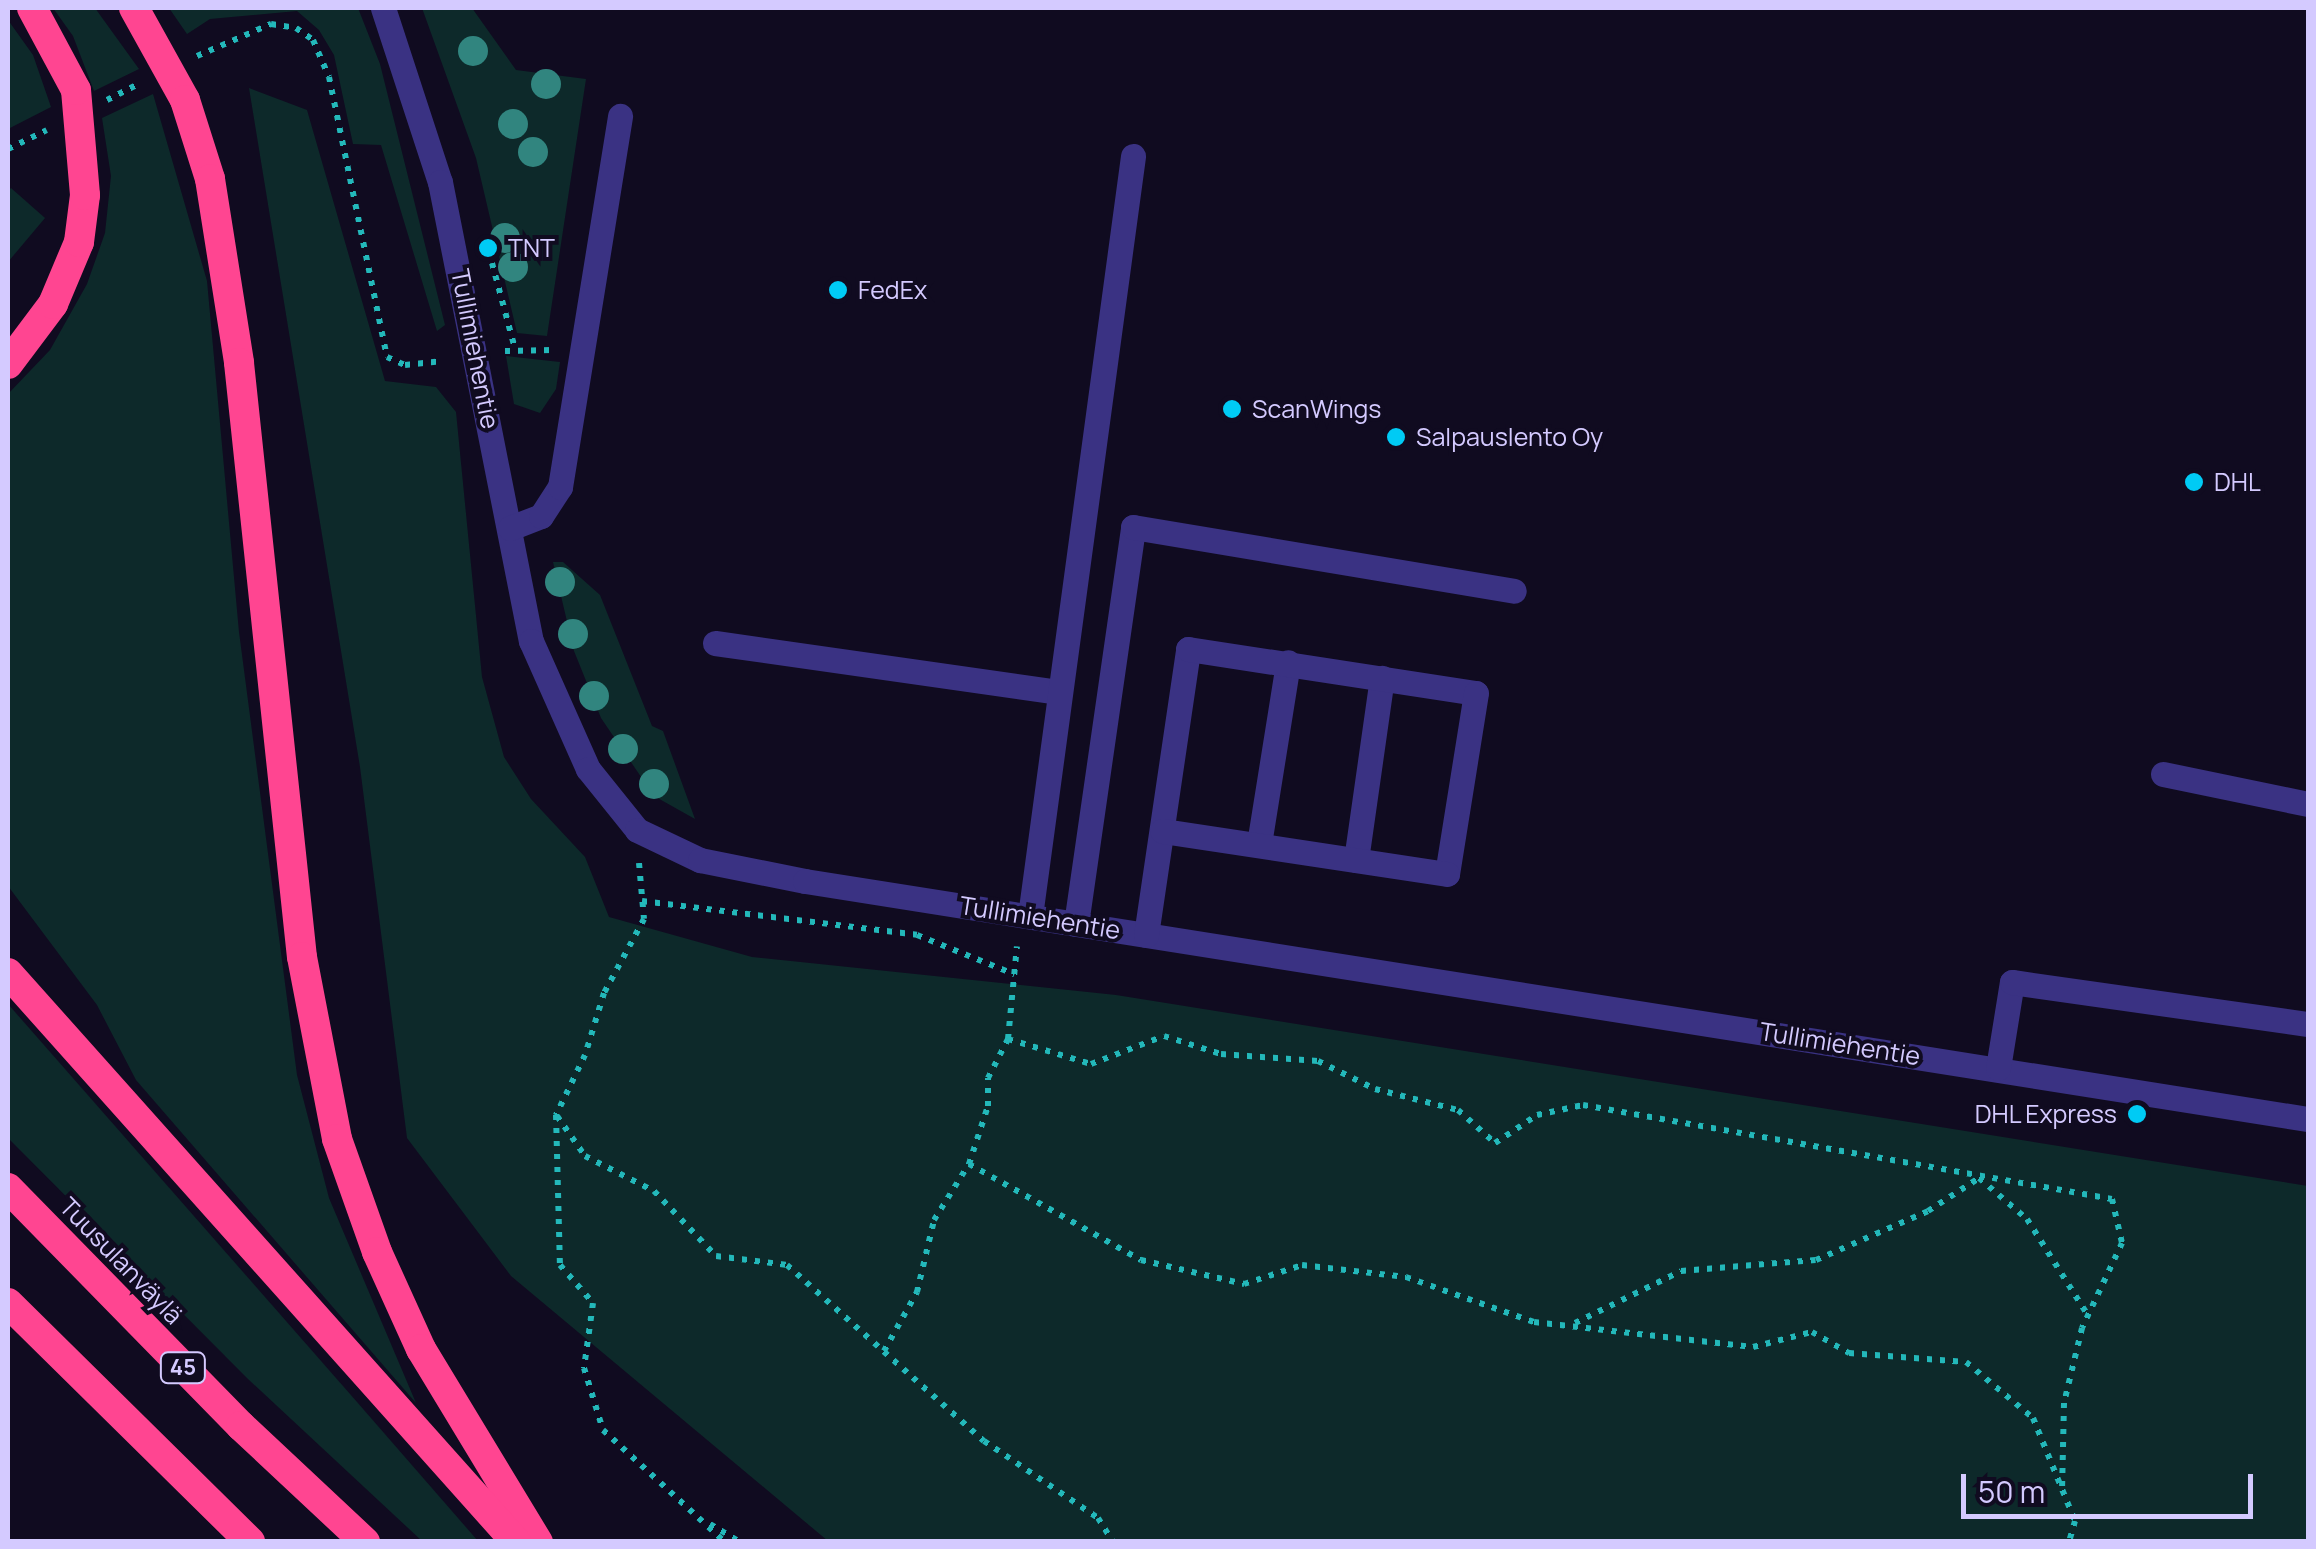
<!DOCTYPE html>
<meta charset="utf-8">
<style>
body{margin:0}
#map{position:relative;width:2316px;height:1549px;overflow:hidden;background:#100b20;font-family:Manrope,sans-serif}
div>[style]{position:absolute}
.green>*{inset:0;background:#0d292a}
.path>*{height:6px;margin-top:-3px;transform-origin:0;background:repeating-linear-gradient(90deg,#23b8ba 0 5px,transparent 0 13px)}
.minor>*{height:25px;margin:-12.5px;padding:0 12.5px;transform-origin:12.5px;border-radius:12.5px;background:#3a3283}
.highway>*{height:30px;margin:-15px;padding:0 15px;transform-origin:15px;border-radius:15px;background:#ff4591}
.trees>*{width:30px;height:30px;margin:-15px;border-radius:50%;background:#31857f}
.dots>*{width:28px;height:28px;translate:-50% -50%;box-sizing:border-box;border:5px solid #100b20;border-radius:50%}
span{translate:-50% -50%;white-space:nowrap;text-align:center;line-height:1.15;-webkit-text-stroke:8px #100b20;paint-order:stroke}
.shield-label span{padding:2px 8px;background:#100b20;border:2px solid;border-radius:8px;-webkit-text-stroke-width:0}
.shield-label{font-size:22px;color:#d4caff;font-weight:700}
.poi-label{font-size:25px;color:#d4caff}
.left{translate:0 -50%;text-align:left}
.right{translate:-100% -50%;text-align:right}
.street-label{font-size:25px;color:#d4caff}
.frame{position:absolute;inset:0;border:10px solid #d4caff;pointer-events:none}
.scale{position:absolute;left:1961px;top:1474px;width:292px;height:45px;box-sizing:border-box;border:5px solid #d4caff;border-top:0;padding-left:12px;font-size:30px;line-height:35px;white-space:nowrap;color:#d4caff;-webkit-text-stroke:8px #100b20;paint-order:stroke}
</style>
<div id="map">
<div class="green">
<i style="clip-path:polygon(53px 8px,95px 8px,139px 69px,94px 91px,73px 36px)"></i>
<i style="clip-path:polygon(169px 8px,358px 8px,380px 64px,445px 325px,437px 331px,381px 145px,353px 144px,334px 55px,319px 30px,297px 11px,210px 19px,187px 34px)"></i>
<i style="clip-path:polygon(422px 8px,472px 8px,516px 70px,586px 79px,547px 336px,517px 333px,476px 158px)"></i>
<i style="clip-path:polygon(8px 20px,33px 55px,51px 107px,8px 129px)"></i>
<i style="clip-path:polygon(249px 88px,307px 110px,385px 381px,436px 387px,456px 412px,482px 677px,504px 757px,531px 799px,585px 857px,609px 917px,752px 957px,1116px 995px,2308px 1186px,2308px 1541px,828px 1541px,511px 1276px,407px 1138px,360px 767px)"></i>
<i style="clip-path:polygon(153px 94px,207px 281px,239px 632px,297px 1075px,329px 1198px,416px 1403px,136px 1080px,97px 1005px,8px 886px,8px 394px,50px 350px,87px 284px,105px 233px,111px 176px,102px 118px)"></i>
<i style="clip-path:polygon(11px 188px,45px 218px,8px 262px,8px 191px)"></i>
<i style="clip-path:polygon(506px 356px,560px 362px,556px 389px,540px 413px,514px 404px)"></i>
<i style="clip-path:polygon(553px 562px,563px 562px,600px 595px,652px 726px,663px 731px,695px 819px,654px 796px,601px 718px,574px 651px)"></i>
<i style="clip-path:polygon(8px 1004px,357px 1402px,478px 1541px,422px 1541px,248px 1379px,8px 1138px)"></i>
</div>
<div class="path">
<i style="left:197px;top:56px;width:81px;rotate:-23.4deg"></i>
<i style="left:271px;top:24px;width:25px;rotate:9deg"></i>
<i style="left:296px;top:28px;width:21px;rotate:35deg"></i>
<i style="left:313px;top:40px;width:40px;rotate:66.6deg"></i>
<i style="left:329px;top:77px;width:286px;rotate:78.3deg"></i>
<i style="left:387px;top:357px;width:20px;rotate:24deg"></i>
<i style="left:405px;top:365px;width:38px;rotate:-6deg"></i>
<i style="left:107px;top:100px;width:38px;rotate:-27deg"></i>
<i style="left:8px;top:149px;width:43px;rotate:-26deg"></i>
<i style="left:492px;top:263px;width:89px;rotate:75deg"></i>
<i style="left:505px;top:351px;width:47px;rotate:-1.2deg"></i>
<i style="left:639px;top:863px;width:56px;rotate:84.9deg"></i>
<i style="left:644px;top:919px;width:84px;rotate:118.4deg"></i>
<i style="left:604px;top:993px;width:65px;rotate:107deg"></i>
<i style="left:585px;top:1055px;width:67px;rotate:115.8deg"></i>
<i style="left:556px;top:1115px;width:150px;rotate:88.5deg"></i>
<i style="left:560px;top:1265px;width:50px;rotate:49deg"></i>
<i style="left:593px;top:1303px;width:66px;rotate:97.9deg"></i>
<i style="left:584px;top:1368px;width:65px;rotate:73deg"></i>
<i style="left:603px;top:1430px;width:166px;rotate:42.6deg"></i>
<i style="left:642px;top:901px;width:277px;rotate:7deg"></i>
<i style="left:917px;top:935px;width:105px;rotate:21.9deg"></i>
<i style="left:1008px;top:1039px;width:87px;rotate:16.8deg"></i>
<i style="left:1091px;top:1064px;width:78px;rotate:-21deg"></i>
<i style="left:1164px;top:1036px;width:60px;rotate:17.5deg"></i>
<i style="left:1221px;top:1054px;width:97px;rotate:4.1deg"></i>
<i style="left:1318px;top:1061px;width:64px;rotate:26.2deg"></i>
<i style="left:1375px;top:1089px;width:86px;rotate:14.2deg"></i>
<i style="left:1458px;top:1110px;width:50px;rotate:41.7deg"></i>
<i style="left:1495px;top:1143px;width:50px;rotate:-33.7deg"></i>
<i style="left:1537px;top:1115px;width:47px;rotate:-12.3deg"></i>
<i style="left:1583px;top:1105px;width:537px;rotate:10.08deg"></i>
<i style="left:2112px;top:1199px;width:45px;rotate:77.2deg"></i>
<i style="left:2122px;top:1243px;width:94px;rotate:115.2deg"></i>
<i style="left:2082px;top:1328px;width:77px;rotate:103.5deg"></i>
<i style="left:2064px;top:1403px;width:87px;rotate:91.3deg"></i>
<i style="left:557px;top:1116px;width:49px;rotate:55deg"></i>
<i style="left:585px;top:1156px;width:77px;rotate:26.9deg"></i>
<i style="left:654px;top:1191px;width:90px;rotate:46.4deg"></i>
<i style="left:716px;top:1256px;width:72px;rotate:7.2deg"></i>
<i style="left:787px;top:1265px;width:264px;rotate:41.8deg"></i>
<i style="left:984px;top:1441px;width:138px;rotate:34deg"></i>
<i style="left:1098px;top:1518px;width:28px;rotate:58deg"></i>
<i style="left:969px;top:1164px;width:197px;rotate:29.2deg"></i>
<i style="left:1141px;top:1260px;width:106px;rotate:13.1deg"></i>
<i style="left:1244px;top:1284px;width:61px;rotate:-18.1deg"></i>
<i style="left:1302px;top:1265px;width:105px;rotate:6.6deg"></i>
<i style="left:1406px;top:1277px;width:136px;rotate:19.4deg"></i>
<i style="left:1534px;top:1322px;width:220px;rotate:6.5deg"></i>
<i style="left:1753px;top:1347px;width:61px;rotate:-14.3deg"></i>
<i style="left:1812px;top:1332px;width:43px;rotate:29.6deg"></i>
<i style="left:1849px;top:1353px;width:117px;rotate:4.4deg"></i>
<i style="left:1966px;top:1362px;width:87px;rotate:39.9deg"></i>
<i style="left:2033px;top:1418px;width:111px;rotate:67.8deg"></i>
<i style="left:2075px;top:1521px;width:22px;rotate:106deg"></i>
<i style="left:1575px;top:1323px;width:118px;rotate:-26.1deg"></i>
<i style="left:1681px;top:1271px;width:135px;rotate:-4.7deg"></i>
<i style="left:1816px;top:1260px;width:122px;rotate:-23.6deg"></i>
<i style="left:1928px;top:1211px;width:61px;rotate:-32.9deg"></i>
<i style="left:1979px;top:1178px;width:63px;rotate:40.5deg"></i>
<i style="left:2027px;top:1219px;width:112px;rotate:57.7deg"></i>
<i style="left:884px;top:1351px;width:68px;rotate:-60.8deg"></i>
<i style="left:917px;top:1292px;width:74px;rotate:-76.7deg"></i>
<i style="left:934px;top:1220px;width:66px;rotate:-58deg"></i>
<i style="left:969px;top:1164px;width:61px;rotate:-71.9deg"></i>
<i style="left:988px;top:1106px;width:28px;rotate:-90deg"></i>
<i style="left:988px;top:1078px;width:44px;rotate:-62.9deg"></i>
<i style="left:1008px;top:1039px;width:93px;rotate:-84.5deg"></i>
<i style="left:710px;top:1524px;width:35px;rotate:31deg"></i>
</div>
<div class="minor">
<i style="left:383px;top:8px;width:183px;rotate:71.9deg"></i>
<i style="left:440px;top:182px;width:468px;rotate:78.8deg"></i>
<i style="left:531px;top:641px;width:140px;rotate:66deg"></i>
<i style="left:588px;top:769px;width:78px;rotate:51.2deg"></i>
<i style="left:637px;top:830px;width:70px;rotate:25.5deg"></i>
<i style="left:700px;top:860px;width:107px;rotate:11.3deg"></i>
<i style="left:805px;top:881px;width:1522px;rotate:9deg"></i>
<i style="left:510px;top:528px;width:33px;rotate:-21deg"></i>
<i style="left:541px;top:516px;width:35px;rotate:-57deg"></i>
<i style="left:560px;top:487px;width:376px;rotate:-80.8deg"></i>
<i style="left:715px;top:643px;width:348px;rotate:8.1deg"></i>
<i style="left:2163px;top:774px;width:148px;rotate:11.7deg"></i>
<i style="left:1259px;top:844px;width:184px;rotate:-80.9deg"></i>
<i style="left:1356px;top:860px;width:184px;rotate:-81.9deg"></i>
<i style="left:1030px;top:916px;width:767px;rotate:-82.28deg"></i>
<i style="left:1076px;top:924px;width:401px;rotate:-81.8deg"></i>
<i style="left:1133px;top:527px;width:386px;rotate:9.5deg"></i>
<i style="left:1146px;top:935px;width:289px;rotate:-81.6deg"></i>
<i style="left:1188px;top:649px;width:291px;rotate:8.7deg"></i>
<i style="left:1476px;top:693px;width:183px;rotate:99.1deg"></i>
<i style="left:1447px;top:874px;width:288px;rotate:-171.4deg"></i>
<i style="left:1998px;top:1068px;width:87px;rotate:-80.8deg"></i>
<i style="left:2012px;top:982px;width:299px;rotate:8.1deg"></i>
</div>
<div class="highway">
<i style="left:134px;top:8px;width:105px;rotate:61deg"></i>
<i style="left:185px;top:100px;width:83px;rotate:72.4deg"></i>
<i style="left:210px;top:179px;width:186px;rotate:81deg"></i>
<i style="left:239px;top:363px;width:597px;rotate:83.95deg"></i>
<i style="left:302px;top:957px;width:185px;rotate:79.1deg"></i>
<i style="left:337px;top:1139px;width:120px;rotate:70.5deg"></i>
<i style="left:377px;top:1252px;width:107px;rotate:65.6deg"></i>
<i style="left:421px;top:1349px;width:226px;rotate:58.8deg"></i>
<i style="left:8px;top:364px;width:75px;rotate:-53.1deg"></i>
<i style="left:53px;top:304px;width:67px;rotate:-67.2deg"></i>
<i style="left:79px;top:242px;width:47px;rotate:-82.7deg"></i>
<i style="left:85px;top:195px;width:105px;rotate:-94.9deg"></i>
<i style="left:76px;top:90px;width:93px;rotate:-118.2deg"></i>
<i style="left:8px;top:973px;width:763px;rotate:48.24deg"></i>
<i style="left:8px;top:1188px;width:333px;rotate:45.6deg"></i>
<i style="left:241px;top:1426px;width:170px;rotate:43.1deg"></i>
<i style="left:8px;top:1303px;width:340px;rotate:44.6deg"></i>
</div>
<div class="trees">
<i style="left:473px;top:51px"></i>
<i style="left:546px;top:84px"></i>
<i style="left:513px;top:124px"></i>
<i style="left:533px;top:152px"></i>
<i style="left:505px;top:238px"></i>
<i style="left:513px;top:267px"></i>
<i style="left:560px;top:582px"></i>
<i style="left:573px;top:634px"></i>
<i style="left:594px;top:696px"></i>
<i style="left:623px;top:749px"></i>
<i style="left:654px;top:784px"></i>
</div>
<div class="dots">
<i style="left:488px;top:248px;background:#00cbf5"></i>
<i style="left:838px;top:290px;background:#00cbf5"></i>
<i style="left:1232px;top:409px;background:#00cbf5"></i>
<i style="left:1396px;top:437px;background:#00cbf5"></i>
<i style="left:2194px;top:482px;background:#00cbf5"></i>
<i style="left:2137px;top:1114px;background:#00cbf5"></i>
</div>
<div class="shield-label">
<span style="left:183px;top:1368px">45</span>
</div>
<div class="poi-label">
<span class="left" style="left:508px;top:248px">TNT</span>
<span class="left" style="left:858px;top:290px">FedEx</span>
<span class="left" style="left:1252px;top:409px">ScanWings</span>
<span class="left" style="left:1416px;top:437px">Salpauslento Oy</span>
<span class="left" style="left:2214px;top:482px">DHL</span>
<span class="right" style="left:2117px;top:1114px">DHL Express</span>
</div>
<div class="street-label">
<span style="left:475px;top:349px;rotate:79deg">Tullimiehentie</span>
<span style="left:1040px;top:918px;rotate:9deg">Tullimiehentie</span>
<span style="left:1840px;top:1044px;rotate:9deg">Tullimiehentie</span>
<span style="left:121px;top:1261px;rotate:46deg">Tuusulanväylä</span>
</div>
<div class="frame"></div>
<div class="scale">50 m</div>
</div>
